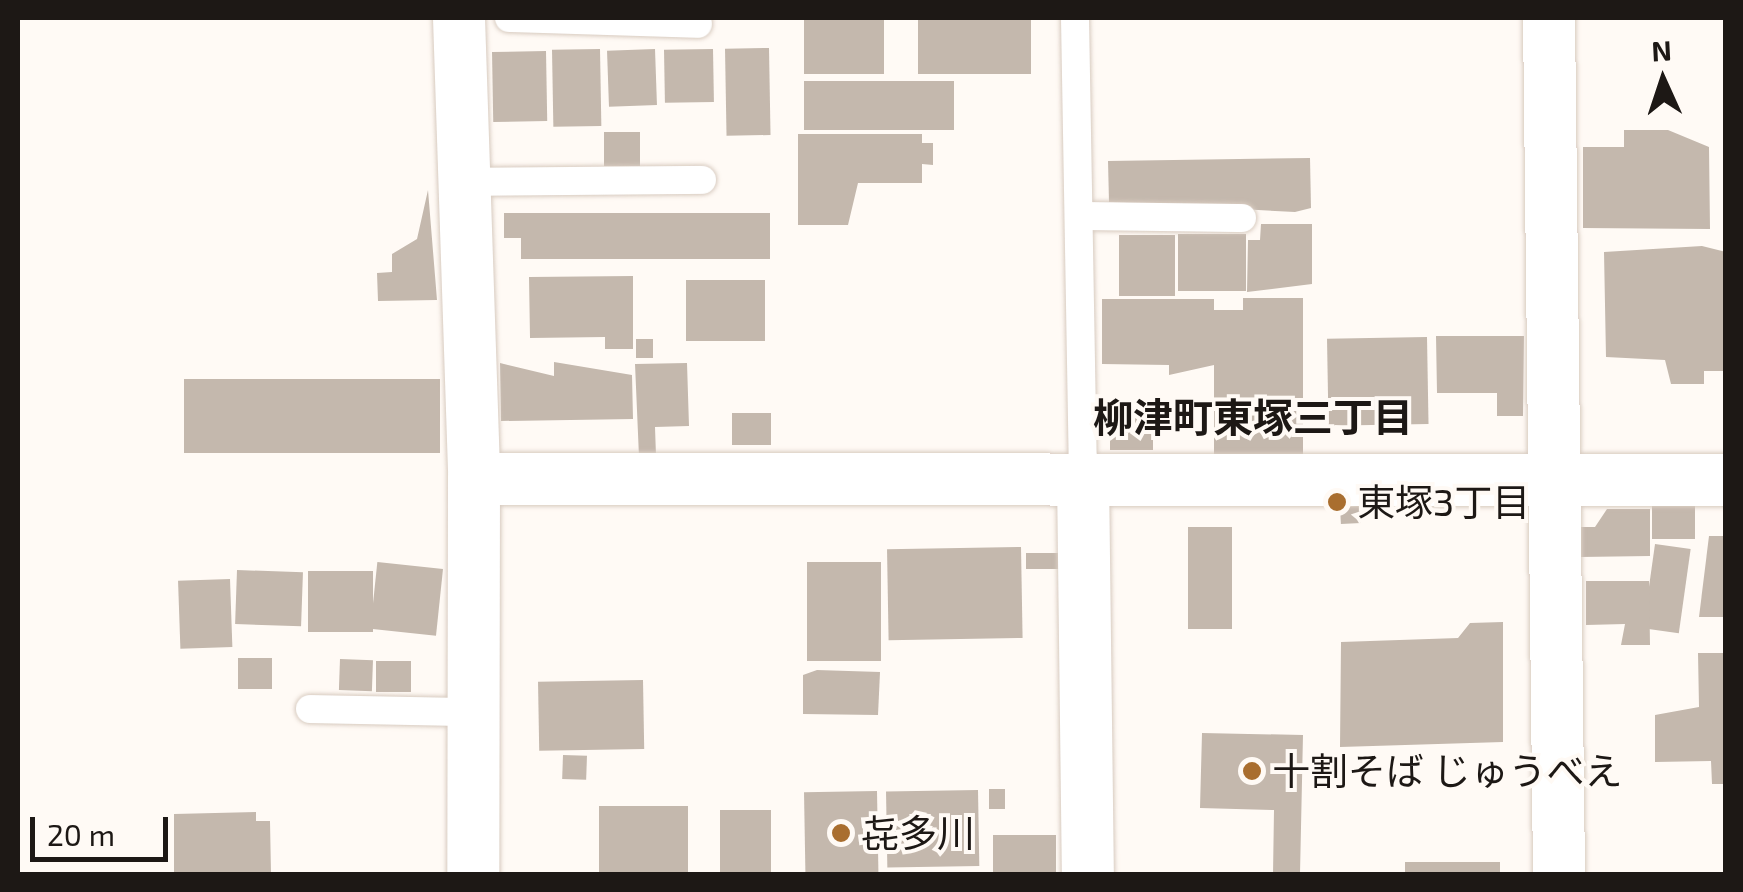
<!DOCTYPE html>
<meta charset="utf-8">
<style>
body{margin:0}
#map{position:relative;width:1743px;height:892px;overflow:hidden;background:#fffaf5;font-family:"Exo 2","Noto Sans JP",sans-serif}
div>[style]{position:absolute}
.building>*{inset:0;background:#c4b8ad;transform-origin:0 0}
.roads{filter:drop-shadow(0 0 2px #d8cbc0) drop-shadow(0 0 2px #d8cbc0)}
.lane>*{height:28px;margin:-14px;padding:0 14px;transform-origin:14px;border-radius:14px;background:#fff}
.street>*{height:52px;margin:-26px;padding:0 26px;transform-origin:26px;border-radius:26px;background:#fff}
.dots>*{width:28px;height:28px;translate:-50% -50%;box-sizing:border-box;border:5px solid #fffaf5;border-radius:50%}
span{translate:-50% -50%;white-space:nowrap;text-align:center;line-height:1.15;-webkit-text-stroke:8px #fffaf5;paint-order:stroke}
.poi-label{font-size:38px;color:#1d1815}
.left{translate:0 -50%;text-align:left}
.neighbourhood-label{font-size:40px;color:#1d1815;font-weight:700}
.frame{position:absolute;inset:0;border:20px solid #1d1815;pointer-events:none}
.north{position:absolute;left:1613px;top:30px;width:100px;height:100px;-webkit-text-stroke:8px #fffaf5;paint-order:stroke;rotate:357deg;font-size:28px;font-weight:700;line-height:40px;text-align:center;color:#1d1815}
.north::after{content:'';display:block;margin:auto;width:35px;height:45px;background:#1d1815;clip-path:polygon(50% 0,100% 100%,50% 72%,0 100%)}
.scale{position:absolute;left:30px;top:817px;width:138px;height:45px;box-sizing:border-box;border:5px solid #1d1815;border-top:0;padding-left:12px;font-size:30px;line-height:35px;white-space:nowrap;color:#1d1815;-webkit-text-stroke:8px #fffaf5;paint-order:stroke}
</style>
<div id="map">
<div class="building">
<i style="left:804px;top:18px;width:80px;height:56px"></i>
<i style="left:918px;top:18px;width:113px;height:56px"></i>
<i style="left:769px;top:48px;width:87px;height:44px;rotate:89deg"></i>
<i style="left:600px;top:49px;width:77px;height:48px;rotate:89deg"></i>
<i style="left:655px;top:49px;width:56px;height:48px;rotate:88deg"></i>
<i style="left:713px;top:49px;width:53px;height:49px;rotate:89deg"></i>
<i style="left:546px;top:51px;width:70px;height:54px;rotate:89deg"></i>
<i style="left:954px;top:81px;width:49px;height:150px;rotate:90deg"></i>
<i style="clip-path:polygon(1624px 130px,1668px 130px,1709px 147px,1710px 229px,1583px 228px,1583px 147px,1624px 147px)"></i>
<i style="left:640px;top:132px;width:34px;height:36px;rotate:90deg"></i>
<i style="clip-path:polygon(798px 134px,922px 134px,922px 143px,933px 143px,933px 165px,922px 164px,922px 183px,858px 183px,848px 225px,798px 225px)"></i>
<i style="clip-path:polygon(1310px 158px,1311px 208px,1295px 212px,1109px 202px,1108px 161px)"></i>
<i style="clip-path:polygon(428px 190px,437px 300px,378px 301px,377px 273px,392px 272px,392px 254px,417px 239px)"></i>
<i style="clip-path:polygon(504px 213px,770px 213px,770px 259px,521px 259px,521px 238px,504px 238px)"></i>
<i style="clip-path:polygon(1261px 224px,1312px 224px,1312px 284px,1247px 292px,1248px 240px,1260px 240px)"></i>
<i style="left:1178px;top:234px;width:68px;height:57px"></i>
<i style="left:1119px;top:235px;width:56px;height:61px"></i>
<i style="clip-path:polygon(1702px 246px,1726px 252px,1726px 371px,1704px 371px,1704px 384px,1671px 384px,1665px 360px,1606px 357px,1604px 252px)"></i>
<i style="clip-path:polygon(633px 276px,633px 349px,605px 349px,605px 337px,530px 338px,529px 277px)"></i>
<i style="left:686px;top:280px;width:79px;height:61px"></i>
<i style="clip-path:polygon(1243px 298px,1303px 298px,1303px 458px,1214px 458px,1214px 365px,1169px 375px,1169px 365px,1102px 364px,1102px 299px,1214px 299px,1214px 310px,1243px 310px)"></i>
<i style="clip-path:polygon(1436px 336px,1524px 336px,1523px 416px,1497px 416px,1497px 393px,1437px 393px)"></i>
<i style="left:1427px;top:337px;width:87px;height:100px;rotate:89deg"></i>
<i style="left:636px;top:339px;width:17px;height:19px"></i>
<i style="clip-path:polygon(554px 362px,632px 375px,633px 419px,501px 421px,500px 363px,554px 376px)"></i>
<i style="clip-path:polygon(687px 363px,689px 426px,655px 427px,656px 456px,639px 457px,635px 364px)"></i>
<i style="left:184px;top:379px;width:256px;height:74px"></i>
<i style="left:1110px;top:407px;width:43px;height:43px"></i>
<i style="left:732px;top:413px;width:39px;height:32px"></i>
<i style="left:1652px;top:504px;width:43px;height:35px"></i>
<i style="left:1360px;top:506px;width:17px;height:20px;rotate:87deg"></i>
<i style="clip-path:polygon(1607px 509px,1650px 509px,1650px 556px,1580px 557px,1580px 527px,1595px 527px)"></i>
<i style="left:1188px;top:527px;width:44px;height:102px"></i>
<i style="clip-path:polygon(1709px 536px,1726px 536px,1726px 617px,1699px 617px)"></i>
<i style="left:1655px;top:544px;width:36px;height:85px;rotate:8deg"></i>
<i style="left:1021px;top:547px;width:91px;height:134px;rotate:89deg"></i>
<i style="left:1026px;top:553px;width:34px;height:16px"></i>
<i style="left:807px;top:562px;width:74px;height:99px"></i>
<i style="left:443px;top:569px;width:67px;height:66px;rotate:96deg"></i>
<i style="left:237px;top:570px;width:66px;height:54px;rotate:2deg"></i>
<i style="left:373px;top:571px;width:61px;height:65px;rotate:90deg"></i>
<i style="left:230px;top:579px;width:68px;height:52px;rotate:88deg"></i>
<i style="clip-path:polygon(1586px 581px,1649px 581px,1650px 645px,1621px 645px,1625px 624px,1586px 625px)"></i>
<i style="clip-path:polygon(1503px 622px,1503px 742px,1340px 747px,1341px 642px,1458px 638px,1470px 623px)"></i>
<i style="clip-path:polygon(1698px 653px,1726px 653px,1726px 784px,1712px 784px,1711px 761px,1655px 762px,1655px 715px,1699px 707px)"></i>
<i style="left:272px;top:658px;width:31px;height:34px;rotate:90deg"></i>
<i style="left:340px;top:659px;width:33px;height:31px;rotate:2deg"></i>
<i style="left:376px;top:661px;width:35px;height:31px"></i>
<i style="clip-path:polygon(817px 670px,880px 672px,878px 715px,803px 714px,803px 675px)"></i>
<i style="left:643px;top:680px;width:69px;height:105px;rotate:89deg"></i>
<i style="clip-path:polygon(1202px 733px,1303px 735px,1300px 874px,1273px 874px,1274px 810px,1200px 808px)"></i>
<i style="left:563px;top:755px;width:24px;height:24px;rotate:2deg"></i>
<i style="left:989px;top:789px;width:16px;height:20px"></i>
<i style="left:978px;top:790px;width:76px;height:92px;rotate:89deg"></i>
<i style="left:877px;top:791px;width:83px;height:73px;rotate:89deg"></i>
<i style="left:599px;top:806px;width:89px;height:68px"></i>
<i style="left:720px;top:810px;width:51px;height:64px"></i>
<i style="clip-path:polygon(256px 812px,256px 821px,270px 821px,271px 874px,174px 874px,174px 814px)"></i>
<i style="left:993px;top:835px;width:63px;height:39px"></i>
<i style="left:1405px;top:862px;width:95px;height:12px"></i>
</div>
<div class="roads">
<div class="lane">
<i style="left:509px;top:18px;width:189px;rotate:1.8deg"></i>
<i style="left:1075px;top:18px;width:458px;rotate:89deg"></i>
<i style="left:464px;top:182px;width:238px;rotate:-0.5deg"></i>
<i style="left:1079px;top:216px;width:163px;rotate:0.7deg"></i>
<i style="left:310px;top:709px;width:163px;rotate:1.1deg"></i>
</div>
<div class="street">
<i style="left:459px;top:18px;width:461px;rotate:88.1deg"></i>
<i style="left:474px;top:479px;width:395px;rotate:90.1deg"></i>
<i style="left:1549px;top:18px;width:856px;rotate:89.33deg"></i>
<i style="left:1083px;top:476px;width:398px;rotate:89.3deg"></i>
<i style="left:474px;top:479px;width:1252px;rotate:0.05deg"></i>
</div>
</div>
<div class="dots">
<i style="left:1337px;top:502px;background:#a96e2f"></i>
<i style="left:1252px;top:771px;background:#a96e2f"></i>
<i style="left:841px;top:833px;background:#a96e2f"></i>
</div>
<div class="poi-label">
<span class="left" style="left:1357px;top:502px">東塚3丁目</span>
<span class="left" style="left:1272px;top:771px">十割そば じゅうべえ</span>
<span class="left" style="left:861px;top:833px">㐂多川</span>
</div>
<div class="neighbourhood-label">
<span style="left:1253px;top:416px">柳津町東塚三丁目</span>
</div>
<div class="frame"></div>
<div class="north">N</div>
<div class="scale">20 m</div>
</div>
